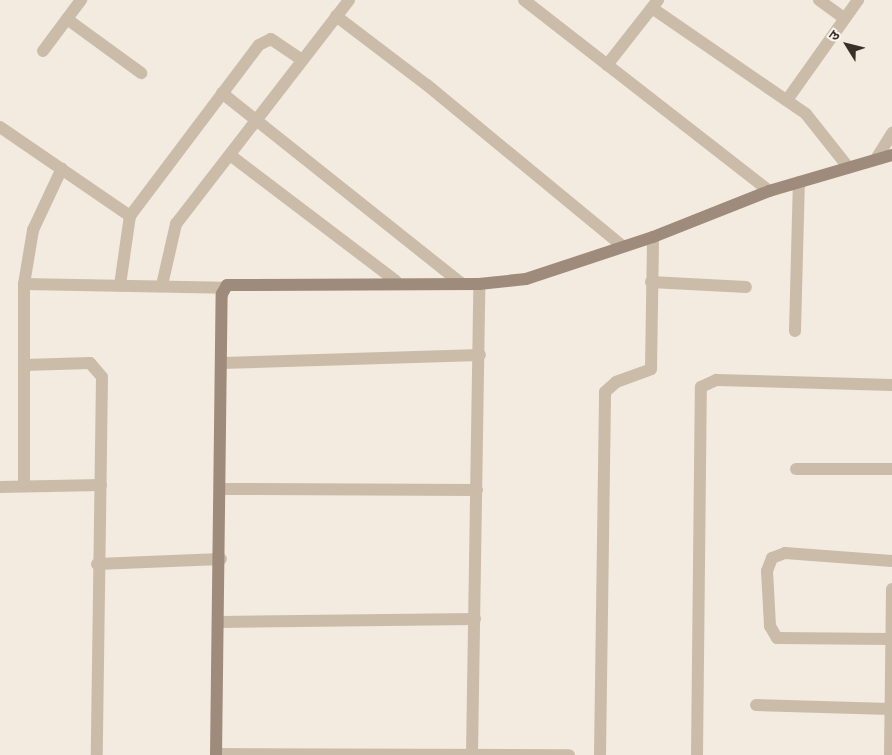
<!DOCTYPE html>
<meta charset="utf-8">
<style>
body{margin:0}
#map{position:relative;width:892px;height:755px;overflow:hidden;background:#f3ebdf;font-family:Rubik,"Noto Sans Devanagari",sans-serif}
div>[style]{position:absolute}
.street>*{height:12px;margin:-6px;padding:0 6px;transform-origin:6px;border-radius:6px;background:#cbbcaa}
.secondary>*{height:12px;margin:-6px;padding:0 6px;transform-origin:6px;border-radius:6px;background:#9f8b7b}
span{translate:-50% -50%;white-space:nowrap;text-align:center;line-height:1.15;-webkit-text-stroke:4px #faf4eb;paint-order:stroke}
.north{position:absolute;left:822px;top:20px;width:50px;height:50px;-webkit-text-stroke:4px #faf4eb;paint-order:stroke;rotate:306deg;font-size:14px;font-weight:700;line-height:20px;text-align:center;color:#39302a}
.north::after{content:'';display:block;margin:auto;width:18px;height:22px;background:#39302a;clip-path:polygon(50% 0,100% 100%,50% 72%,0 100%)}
</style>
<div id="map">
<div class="street">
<i style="left:524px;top:0;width:311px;rotate:37.9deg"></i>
<i style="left:819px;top:0;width:31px;rotate:36deg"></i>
<i style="left:652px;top:8px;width:187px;rotate:34.5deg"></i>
<i style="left:806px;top:114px;width:68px;rotate:51.6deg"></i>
<i style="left:336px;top:16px;width:114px;rotate:37.2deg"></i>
<i style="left:427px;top:85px;width:253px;rotate:39.5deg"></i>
<i style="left:67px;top:19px;width:92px;rotate:36.1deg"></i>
<i style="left:43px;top:51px;width:64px;rotate:-53.3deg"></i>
<i style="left:607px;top:65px;width:83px;rotate:-51.9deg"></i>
<i style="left:222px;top:93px;width:304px;rotate:38.5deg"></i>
<i style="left:787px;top:100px;width:123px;rotate:-54.6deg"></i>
<i style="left:0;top:127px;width:158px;rotate:34.4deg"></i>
<i style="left:230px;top:155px;width:208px;rotate:37.2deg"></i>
<i style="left:876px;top:159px;width:31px;rotate:-58deg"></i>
<i style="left:651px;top:282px;width:95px;rotate:3deg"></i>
<i style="left:24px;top:284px;width:200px;rotate:1.1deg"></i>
<i style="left:120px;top:285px;width:70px;rotate:-81.8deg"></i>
<i style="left:130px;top:216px;width:214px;rotate:-53deg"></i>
<i style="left:259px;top:45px;width:13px;rotate:-27deg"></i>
<i style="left:271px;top:39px;width:37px;rotate:34deg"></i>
<i style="left:162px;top:285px;width:63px;rotate:-77.1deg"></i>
<i style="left:176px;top:224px;width:283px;rotate:-52.3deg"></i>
<i style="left:795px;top:331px;width:149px;rotate:-88.5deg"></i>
<i style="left:222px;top:363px;width:258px;rotate:-1.8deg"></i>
<i style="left:24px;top:365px;width:66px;rotate:-1.7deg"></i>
<i style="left:90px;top:363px;width:18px;rotate:49deg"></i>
<i style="left:102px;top:377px;width:378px;rotate:90.8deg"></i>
<i style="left:796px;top:469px;width:96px"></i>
<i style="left:24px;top:486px;width:202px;rotate:-90deg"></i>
<i style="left:24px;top:284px;width:55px;rotate:-80.5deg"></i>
<i style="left:33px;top:230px;width:68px;rotate:-64.9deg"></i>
<i style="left:0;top:487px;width:101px;rotate:-1.1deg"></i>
<i style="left:222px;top:489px;width:255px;rotate:0.2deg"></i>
<i style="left:97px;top:564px;width:124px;rotate:-2.3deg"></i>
<i style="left:220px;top:622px;width:255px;rotate:-0.7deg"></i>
<i style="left:891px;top:639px;width:114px;rotate:-179.5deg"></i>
<i style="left:777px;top:638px;width:14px;rotate:-120deg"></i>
<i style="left:770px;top:626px;width:55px;rotate:-93.1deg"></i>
<i style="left:767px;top:571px;width:14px;rotate:-69deg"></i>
<i style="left:772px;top:558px;width:14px;rotate:-21deg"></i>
<i style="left:785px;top:553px;width:107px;rotate:4.3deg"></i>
<i style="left:756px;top:705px;width:134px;rotate:1.7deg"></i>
<i style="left:216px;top:754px;width:353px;rotate:0.2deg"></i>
<i style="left:472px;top:754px;width:470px;rotate:-89.1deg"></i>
<i style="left:600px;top:755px;width:363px;rotate:-89.2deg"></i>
<i style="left:605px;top:392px;width:15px;rotate:-42deg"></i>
<i style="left:616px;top:382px;width:37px;rotate:-20deg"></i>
<i style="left:651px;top:369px;width:132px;rotate:-89.1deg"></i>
<i style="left:697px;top:755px;width:368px;rotate:-89.4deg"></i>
<i style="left:701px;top:387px;width:17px;rotate:-25deg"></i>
<i style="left:716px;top:380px;width:176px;rotate:1.6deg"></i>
<i style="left:890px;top:755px;width:166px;rotate:-89.3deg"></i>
</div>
<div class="secondary">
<i style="left:216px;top:755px;width:461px;rotate:-89.3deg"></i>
<i style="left:222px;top:294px;width:10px;rotate:-61deg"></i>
<i style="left:227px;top:285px;width:252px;rotate:-0.2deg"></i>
<i style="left:479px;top:284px;width:47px;rotate:-6.1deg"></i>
<i style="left:526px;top:279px;width:134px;rotate:-18.3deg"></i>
<i style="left:653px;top:237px;width:125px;rotate:-21.6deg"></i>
<i style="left:769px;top:191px;width:128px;rotate:-16.3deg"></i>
</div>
<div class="north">उ</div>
</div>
